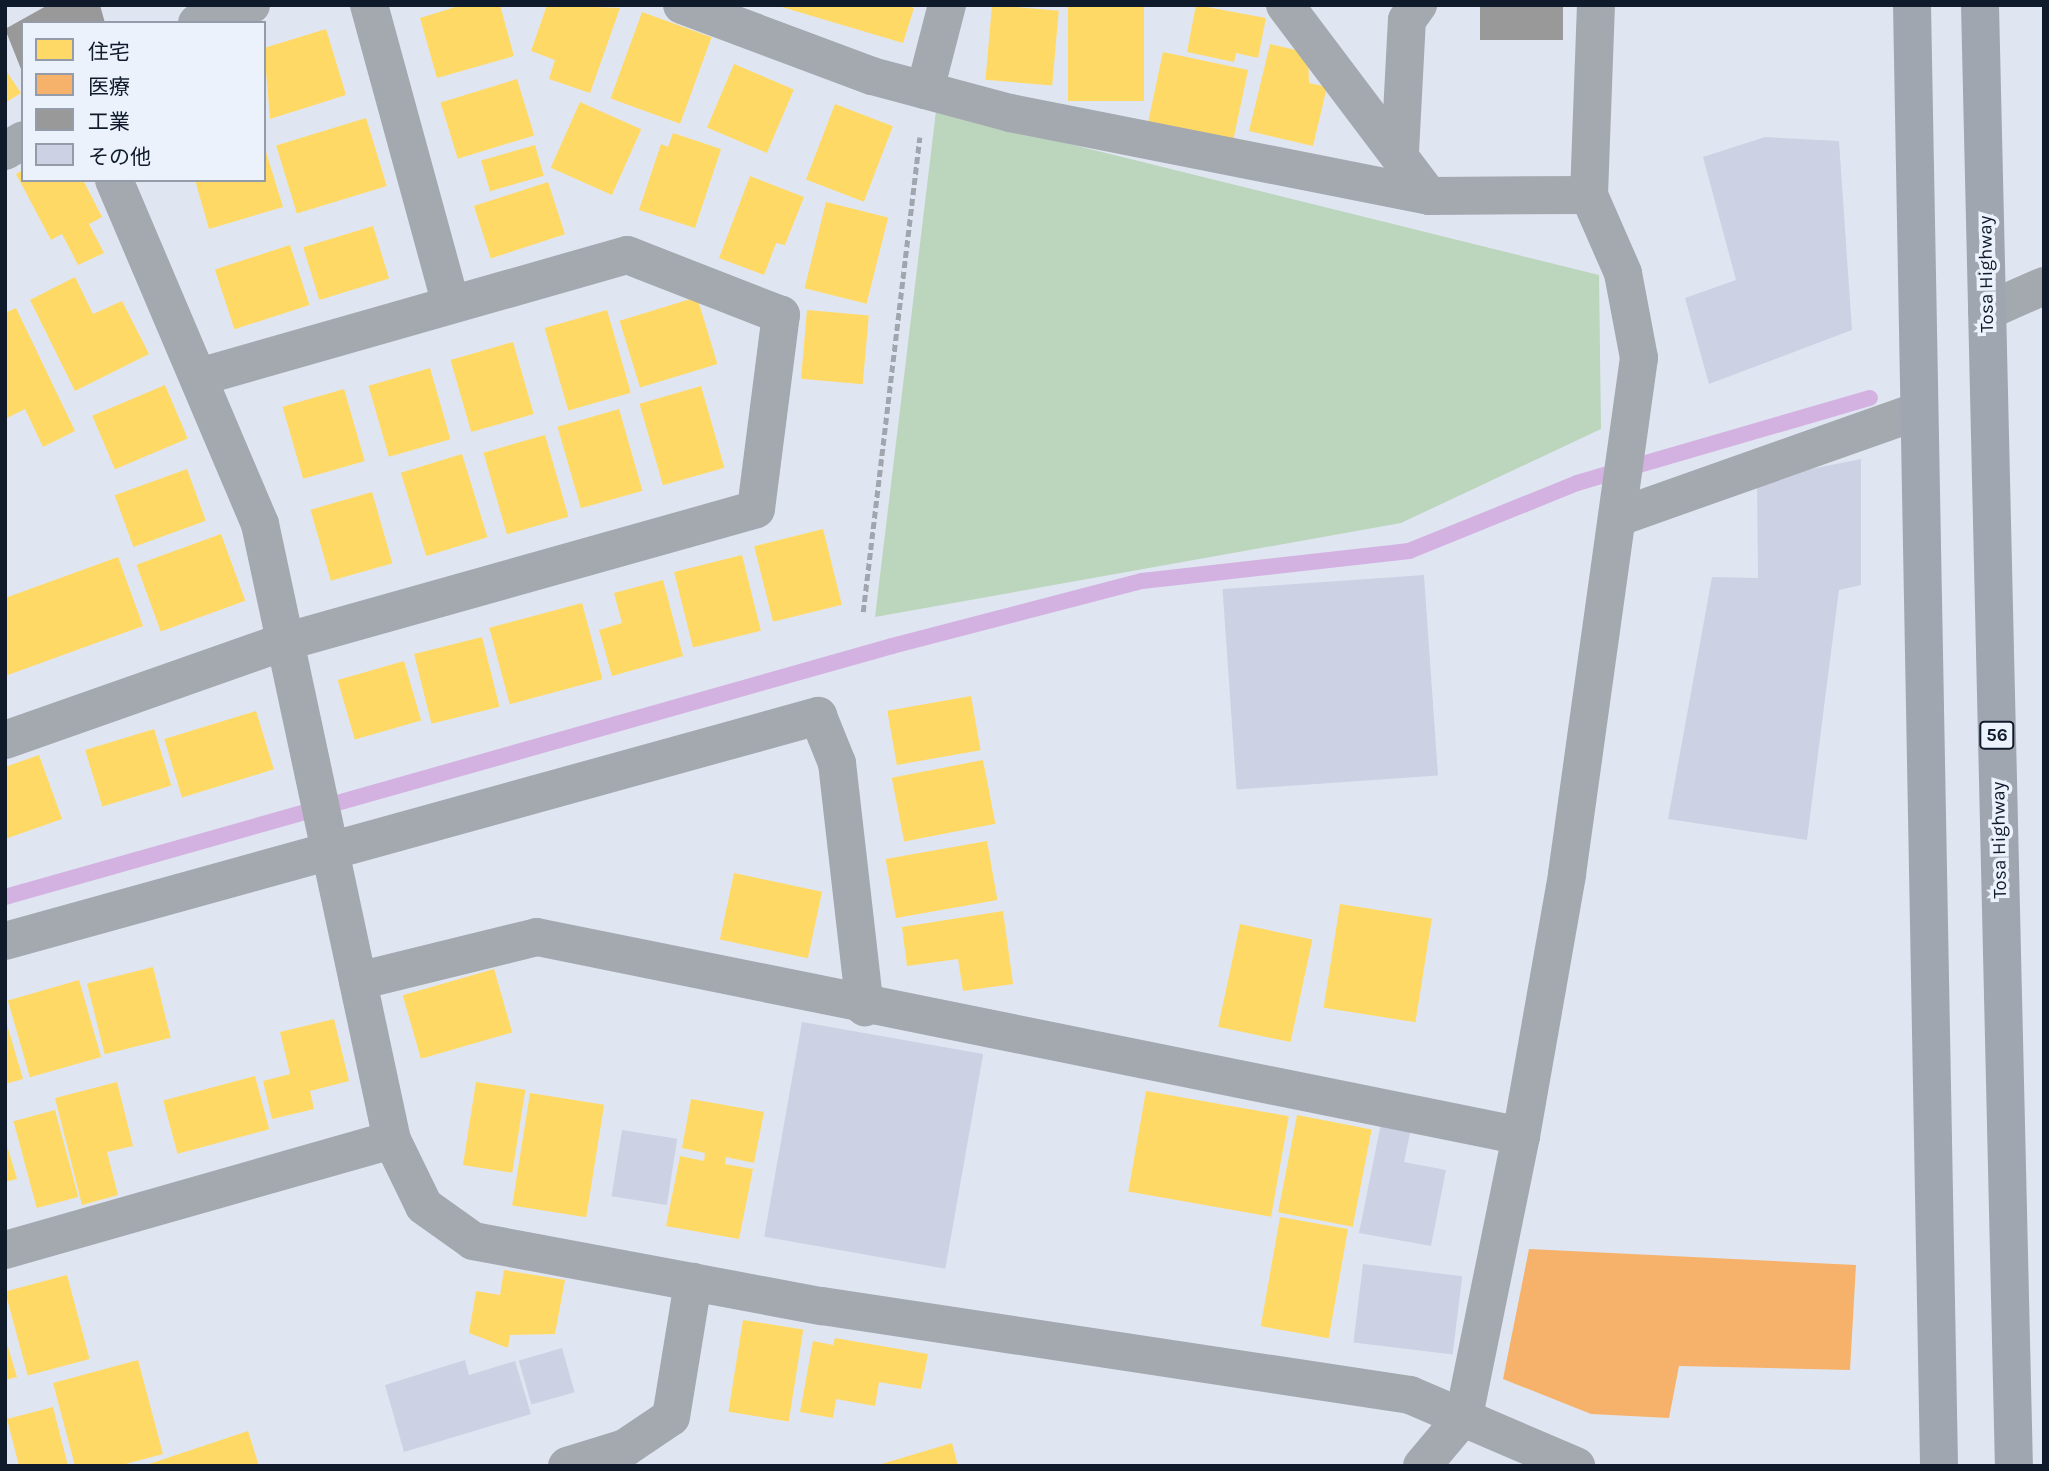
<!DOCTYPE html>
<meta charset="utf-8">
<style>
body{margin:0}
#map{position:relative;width:2049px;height:1471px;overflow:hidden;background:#e0e6f1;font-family:Karla,"Noto Sans JP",sans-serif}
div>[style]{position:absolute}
.green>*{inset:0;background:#bbd6bd}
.homes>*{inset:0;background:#ffd966;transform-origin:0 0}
.health>*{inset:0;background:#f6b26b}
.industry>*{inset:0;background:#999;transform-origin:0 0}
.stream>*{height:16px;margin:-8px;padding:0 8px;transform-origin:8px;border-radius:8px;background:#d3b2e2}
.building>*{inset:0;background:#cdd1e4;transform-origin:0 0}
.path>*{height:4.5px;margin-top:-2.25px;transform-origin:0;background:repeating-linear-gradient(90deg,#a1a6ae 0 7px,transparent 0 10.5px)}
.minor>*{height:38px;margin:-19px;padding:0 19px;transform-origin:19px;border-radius:19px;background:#a4a9b0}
.highway>*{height:38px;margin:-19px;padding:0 19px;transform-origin:19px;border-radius:19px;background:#a0a6b0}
span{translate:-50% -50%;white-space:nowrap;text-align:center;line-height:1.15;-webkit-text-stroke:7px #ebf2fc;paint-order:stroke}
.shield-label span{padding:2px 5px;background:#ebf2fc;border:2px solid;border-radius:5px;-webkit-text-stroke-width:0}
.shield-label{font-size:18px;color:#0f1a2b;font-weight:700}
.street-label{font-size:19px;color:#0f1a2b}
.frame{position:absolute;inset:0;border:7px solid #0f1a2b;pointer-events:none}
.legend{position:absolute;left:21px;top:21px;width:245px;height:161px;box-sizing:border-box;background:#ebf2fc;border:2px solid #939ca8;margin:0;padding:9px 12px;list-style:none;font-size:21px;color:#0f1a2b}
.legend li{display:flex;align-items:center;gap:14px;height:35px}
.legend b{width:35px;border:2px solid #939ca8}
</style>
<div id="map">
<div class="green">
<i style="clip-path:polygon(936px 111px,1599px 275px,1601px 429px,1401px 523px,875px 617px)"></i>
</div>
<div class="homes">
<i style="clip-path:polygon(462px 5px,500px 5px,514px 56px,437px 78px,420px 18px)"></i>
<i style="clip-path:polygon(547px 5px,620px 8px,590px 93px,549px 79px,555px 60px,531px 51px)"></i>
<i style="clip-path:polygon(775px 5px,902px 5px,914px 8px,903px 43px)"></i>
<i style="left:992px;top:5px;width:67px;height:75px;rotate:5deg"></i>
<i style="left:1068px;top:5px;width:76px;height:96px"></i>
<i style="clip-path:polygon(1196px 5px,1266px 18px,1258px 58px,1236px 53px,1234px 62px,1187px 52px)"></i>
<i style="left:642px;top:12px;width:74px;height:92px;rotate:20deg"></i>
<i style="clip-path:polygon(326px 29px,346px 95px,270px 119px,264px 48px)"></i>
<i style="clip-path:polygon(1270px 44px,1308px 53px,1309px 83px,1327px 87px,1313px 146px,1249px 131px)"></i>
<i style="left:1163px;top:52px;width:87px;height:71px;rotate:12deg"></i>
<i style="left:734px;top:64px;width:65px;height:69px;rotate:23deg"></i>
<i style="clip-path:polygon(5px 69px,21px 93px,5px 103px)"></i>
<i style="left:517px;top:79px;width:59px;height:80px;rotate:73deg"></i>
<i style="left:580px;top:102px;width:67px;height:72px;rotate:24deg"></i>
<i style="left:835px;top:104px;width:62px;height:81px;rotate:21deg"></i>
<i style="left:366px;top:118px;width:71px;height:94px;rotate:73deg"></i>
<i style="clip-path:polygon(673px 133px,721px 149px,695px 228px,639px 210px,661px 144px,668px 147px)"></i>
<i style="left:535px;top:145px;width:32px;height:56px;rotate:74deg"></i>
<i style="clip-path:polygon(266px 152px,283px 207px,209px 229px,195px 180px,264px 180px)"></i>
<i style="clip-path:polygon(23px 170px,23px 180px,83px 180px,102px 217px,89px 224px,104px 253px,78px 265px,62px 234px,51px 240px,16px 174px)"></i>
<i style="clip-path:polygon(750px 176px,804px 197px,785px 245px,776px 243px,764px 275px,719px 258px)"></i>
<i style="left:548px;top:182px;width:55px;height:78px;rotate:72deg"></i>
<i style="left:826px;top:202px;width:64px;height:89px;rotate:14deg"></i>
<i style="left:373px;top:226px;width:55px;height:73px;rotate:73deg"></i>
<i style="left:290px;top:245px;width:63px;height:79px;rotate:72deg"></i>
<i style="clip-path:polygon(75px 277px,93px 314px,122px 301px,149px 354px,75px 391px,30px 300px)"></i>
<i style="left:697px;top:297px;width:70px;height:81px;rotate:73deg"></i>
<i style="clip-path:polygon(16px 308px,75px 431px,43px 447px,25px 409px,5px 419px,5px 313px)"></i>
<i style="left:607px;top:310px;width:86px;height:65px;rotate:74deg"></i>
<i style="left:807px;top:310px;width:62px;height:69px;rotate:5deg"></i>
<i style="left:513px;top:342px;width:75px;height:65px;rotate:74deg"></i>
<i style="left:430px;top:368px;width:74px;height:64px;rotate:74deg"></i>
<i style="left:165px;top:385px;width:58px;height:79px;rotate:67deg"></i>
<i style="left:701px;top:386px;width:85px;height:64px;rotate:74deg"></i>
<i style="left:344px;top:389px;width:75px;height:64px;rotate:74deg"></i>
<i style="left:619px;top:409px;width:85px;height:64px;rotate:74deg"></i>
<i style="left:545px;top:435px;width:85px;height:64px;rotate:74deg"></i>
<i style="left:462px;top:454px;width:87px;height:64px;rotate:73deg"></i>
<i style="left:187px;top:469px;width:55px;height:77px;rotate:70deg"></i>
<i style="left:372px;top:492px;width:74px;height:64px;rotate:74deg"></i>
<i style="left:823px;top:529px;width:78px;height:71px;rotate:76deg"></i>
<i style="left:221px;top:534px;width:71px;height:90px;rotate:70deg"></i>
<i style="left:742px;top:555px;width:78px;height:70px;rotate:76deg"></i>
<i style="clip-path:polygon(118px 557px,143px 626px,5px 676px,5px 598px)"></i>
<i style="clip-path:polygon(663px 580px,683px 656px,612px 676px,599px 630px,622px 623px,614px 593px)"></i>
<i style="left:582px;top:603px;width:79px;height:96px;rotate:75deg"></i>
<i style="left:482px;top:637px;width:72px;height:70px;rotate:76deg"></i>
<i style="left:404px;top:661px;width:62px;height:69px;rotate:74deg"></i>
<i style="left:971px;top:696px;width:55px;height:85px;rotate:80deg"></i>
<i style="left:256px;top:711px;width:61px;height:96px;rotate:73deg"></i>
<i style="left:154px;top:729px;width:59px;height:72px;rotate:73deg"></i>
<i style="clip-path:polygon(39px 755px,62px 819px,5px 839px,5px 767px)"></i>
<i style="left:983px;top:760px;width:65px;height:93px;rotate:79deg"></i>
<i style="left:987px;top:841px;width:60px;height:103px;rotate:80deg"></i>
<i style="left:734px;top:873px;width:90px;height:68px;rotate:12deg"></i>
<i style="left:1340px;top:904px;width:93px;height:105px;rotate:9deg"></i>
<i style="clip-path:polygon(1003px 911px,1013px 984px,963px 991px,958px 959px,907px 966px,902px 927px)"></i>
<i style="left:1240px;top:924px;width:74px;height:105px;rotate:12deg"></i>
<i style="left:153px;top:967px;width:73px;height:68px;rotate:76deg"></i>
<i style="left:494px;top:969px;width:66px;height:95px;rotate:74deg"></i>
<i style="left:79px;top:980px;width:80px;height:74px;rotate:74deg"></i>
<i style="clip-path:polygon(5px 1018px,23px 1079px,5px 1084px)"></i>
<i style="clip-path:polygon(334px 1019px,349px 1081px,310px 1091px,314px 1109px,272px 1119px,263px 1081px,290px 1074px,280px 1032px)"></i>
<i style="left:255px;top:1076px;width:55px;height:95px;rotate:75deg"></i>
<i style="clip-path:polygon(117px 1082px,133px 1146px,107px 1152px,118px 1195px,82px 1205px,55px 1098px)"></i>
<i style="left:476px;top:1082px;width:50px;height:84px;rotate:9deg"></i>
<i style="left:1146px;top:1091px;width:145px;height:102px;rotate:10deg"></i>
<i style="left:530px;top:1093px;width:75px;height:114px;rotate:9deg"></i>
<i style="clip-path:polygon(691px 1099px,764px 1112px,754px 1163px,726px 1157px,725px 1164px,753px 1169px,739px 1239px,666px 1226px,680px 1156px,704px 1161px,705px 1153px,682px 1148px)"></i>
<i style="left:55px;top:1110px;width:90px;height:43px;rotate:75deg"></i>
<i style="left:1297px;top:1115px;width:76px;height:99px;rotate:11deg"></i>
<i style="clip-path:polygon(5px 1139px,17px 1179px,5px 1182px)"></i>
<i style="left:1280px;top:1217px;width:69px;height:111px;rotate:10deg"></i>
<i style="clip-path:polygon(504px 1270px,565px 1280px,555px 1334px,510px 1335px,508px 1348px,469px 1333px,476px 1291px,500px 1295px)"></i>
<i style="left:67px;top:1275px;width:87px;height:64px;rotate:75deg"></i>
<i style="left:743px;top:1320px;width:61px;height:93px;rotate:9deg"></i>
<i style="clip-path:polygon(5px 1337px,17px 1377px,5px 1380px)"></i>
<i style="clip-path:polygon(835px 1338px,928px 1354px,921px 1389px,879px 1382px,875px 1406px,836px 1399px,833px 1418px,800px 1412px,813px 1341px,833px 1345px)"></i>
<i style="clip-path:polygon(138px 1360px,163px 1454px,118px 1466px,75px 1466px,53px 1383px)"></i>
<i style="clip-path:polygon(53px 1407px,68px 1466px,19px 1466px,7px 1419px)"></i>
<i style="clip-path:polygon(248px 1431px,259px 1466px,146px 1466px,146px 1465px)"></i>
<i style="clip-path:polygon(952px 1443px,958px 1466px,879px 1466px,878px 1465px)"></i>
</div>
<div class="health">
<i style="clip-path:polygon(1529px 1249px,1856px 1265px,1850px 1370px,1679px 1366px,1669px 1418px,1591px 1414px,1503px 1379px)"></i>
</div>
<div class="industry">
<i style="clip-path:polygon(48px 5px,100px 5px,105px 23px,23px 23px,23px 74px,5px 29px)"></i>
<i style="left:1480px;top:5px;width:83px;height:35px"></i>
</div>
<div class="stream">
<i style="left:5px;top:897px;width:922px;rotate:-15.8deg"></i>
<i style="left:892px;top:646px;width:258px;rotate:-14.6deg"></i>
<i style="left:1142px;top:581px;width:269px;rotate:-6.4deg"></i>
<i style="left:1409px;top:551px;width:181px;rotate:-22deg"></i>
<i style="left:1577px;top:483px;width:305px;rotate:-16.2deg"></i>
</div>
<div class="building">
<i style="clip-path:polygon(1765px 137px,1839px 141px,1852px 330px,1709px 384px,1685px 298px,1736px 280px,1703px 157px)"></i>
<i style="clip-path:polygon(1861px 459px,1861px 585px,1839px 590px,1807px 840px,1668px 819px,1712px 577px,1758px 578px,1757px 480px)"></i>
<i style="left:1424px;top:575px;width:201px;height:202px;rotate:86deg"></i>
<i style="left:802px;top:1022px;width:184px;height:218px;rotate:10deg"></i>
<i style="clip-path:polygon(1381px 1123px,1411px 1129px,1404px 1162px,1446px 1170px,1431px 1246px,1359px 1233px)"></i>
<i style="left:622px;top:1130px;width:56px;height:67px;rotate:9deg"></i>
<i style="left:1363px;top:1264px;width:100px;height:79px;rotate:7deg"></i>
<i style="left:562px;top:1348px;width:46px;height:45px;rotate:74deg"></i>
<i style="clip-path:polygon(465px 1360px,469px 1375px,515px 1361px,531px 1414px,404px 1452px,385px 1385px)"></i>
</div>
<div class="path">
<i style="left:863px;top:612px;width:478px;rotate:-83.2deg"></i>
</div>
<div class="minor">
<i style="left:369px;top:5px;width:307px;rotate:74.7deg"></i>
<i style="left:682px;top:5px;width:203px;rotate:20.5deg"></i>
<i style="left:872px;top:76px;width:143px;rotate:15deg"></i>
<i style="left:1010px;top:113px;width:427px;rotate:11.2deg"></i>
<i style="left:1429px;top:196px;width:160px;rotate:-0.4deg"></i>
<i style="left:1285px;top:5px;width:239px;rotate:53deg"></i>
<i style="left:197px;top:23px;width:57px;rotate:-18.4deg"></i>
<i style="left:925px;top:90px;width:88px;rotate:-75.5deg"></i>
<i style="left:5px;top:151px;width:21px;rotate:-31deg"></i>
<i style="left:1400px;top:152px;width:132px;rotate:-87deg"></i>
<i style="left:1407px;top:20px;width:19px;rotate:-54deg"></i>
<i style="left:114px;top:180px;width:374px;rotate:67deg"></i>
<i style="left:260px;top:524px;width:630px;rotate:77.91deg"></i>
<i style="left:392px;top:1140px;width:73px;rotate:64.1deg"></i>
<i style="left:424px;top:1206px;width:60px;rotate:35.5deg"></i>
<i style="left:473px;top:1241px;width:355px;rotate:10.6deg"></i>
<i style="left:822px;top:1306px;width:595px;rotate:8.61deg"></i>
<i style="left:1410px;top:1395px;width:181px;rotate:23.2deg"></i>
<i style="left:1987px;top:311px;width:62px;rotate:-23.7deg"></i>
<i style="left:1619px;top:517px;width:318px;rotate:-19.5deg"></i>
<i style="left:5px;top:740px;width:296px;rotate:-19.4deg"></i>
<i style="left:284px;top:642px;width:490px;rotate:-15.7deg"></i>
<i style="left:756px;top:509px;width:196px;rotate:-82.7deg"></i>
<i style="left:781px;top:315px;width:165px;rotate:-158.7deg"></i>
<i style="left:627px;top:255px;width:445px;rotate:164.1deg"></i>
<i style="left:5px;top:941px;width:844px;rotate:-15.47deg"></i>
<i style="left:818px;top:716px;width:51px;rotate:68deg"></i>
<i style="left:837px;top:763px;width:246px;rotate:83.5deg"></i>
<i style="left:358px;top:981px;width:184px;rotate:-13.8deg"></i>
<i style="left:537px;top:937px;width:1004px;rotate:11.43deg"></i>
<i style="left:5px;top:1250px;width:402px;rotate:-15.9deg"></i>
<i style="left:567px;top:1466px;width:61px;rotate:-17.2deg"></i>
<i style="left:625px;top:1448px;width:55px;rotate:-34deg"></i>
<i style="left:671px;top:1417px;width:137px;rotate:-80.7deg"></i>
<i style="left:1422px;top:1466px;width:65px;rotate:-50deg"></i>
<i style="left:1464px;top:1416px;width:286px;rotate:-78.5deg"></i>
<i style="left:1521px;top:1136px;width:266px;rotate:-80deg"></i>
<i style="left:1567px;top:874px;width:521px;rotate:-82.06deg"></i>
<i style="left:1639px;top:358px;width:86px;rotate:-100.7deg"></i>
<i style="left:1623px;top:273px;width:85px;rotate:-113.6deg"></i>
<i style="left:1589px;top:195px;width:190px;rotate:-87.9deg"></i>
</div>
<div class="highway">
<i style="left:1912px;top:5px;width:1461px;rotate:88.94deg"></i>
<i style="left:1980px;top:5px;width:1461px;rotate:88.67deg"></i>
</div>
<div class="shield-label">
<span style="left:1997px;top:735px">56</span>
</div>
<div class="street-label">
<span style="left:1987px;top:274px;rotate:-91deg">Tosa Highway</span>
<span style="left:2000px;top:840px;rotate:-91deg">Tosa Highway</span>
</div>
<div class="frame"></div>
<ul class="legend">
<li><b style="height:19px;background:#ffd966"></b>住宅</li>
<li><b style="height:19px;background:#f6b26b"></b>医療</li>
<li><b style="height:19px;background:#999"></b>工業</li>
<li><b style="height:19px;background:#cdd1e4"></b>その他</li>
</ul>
</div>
